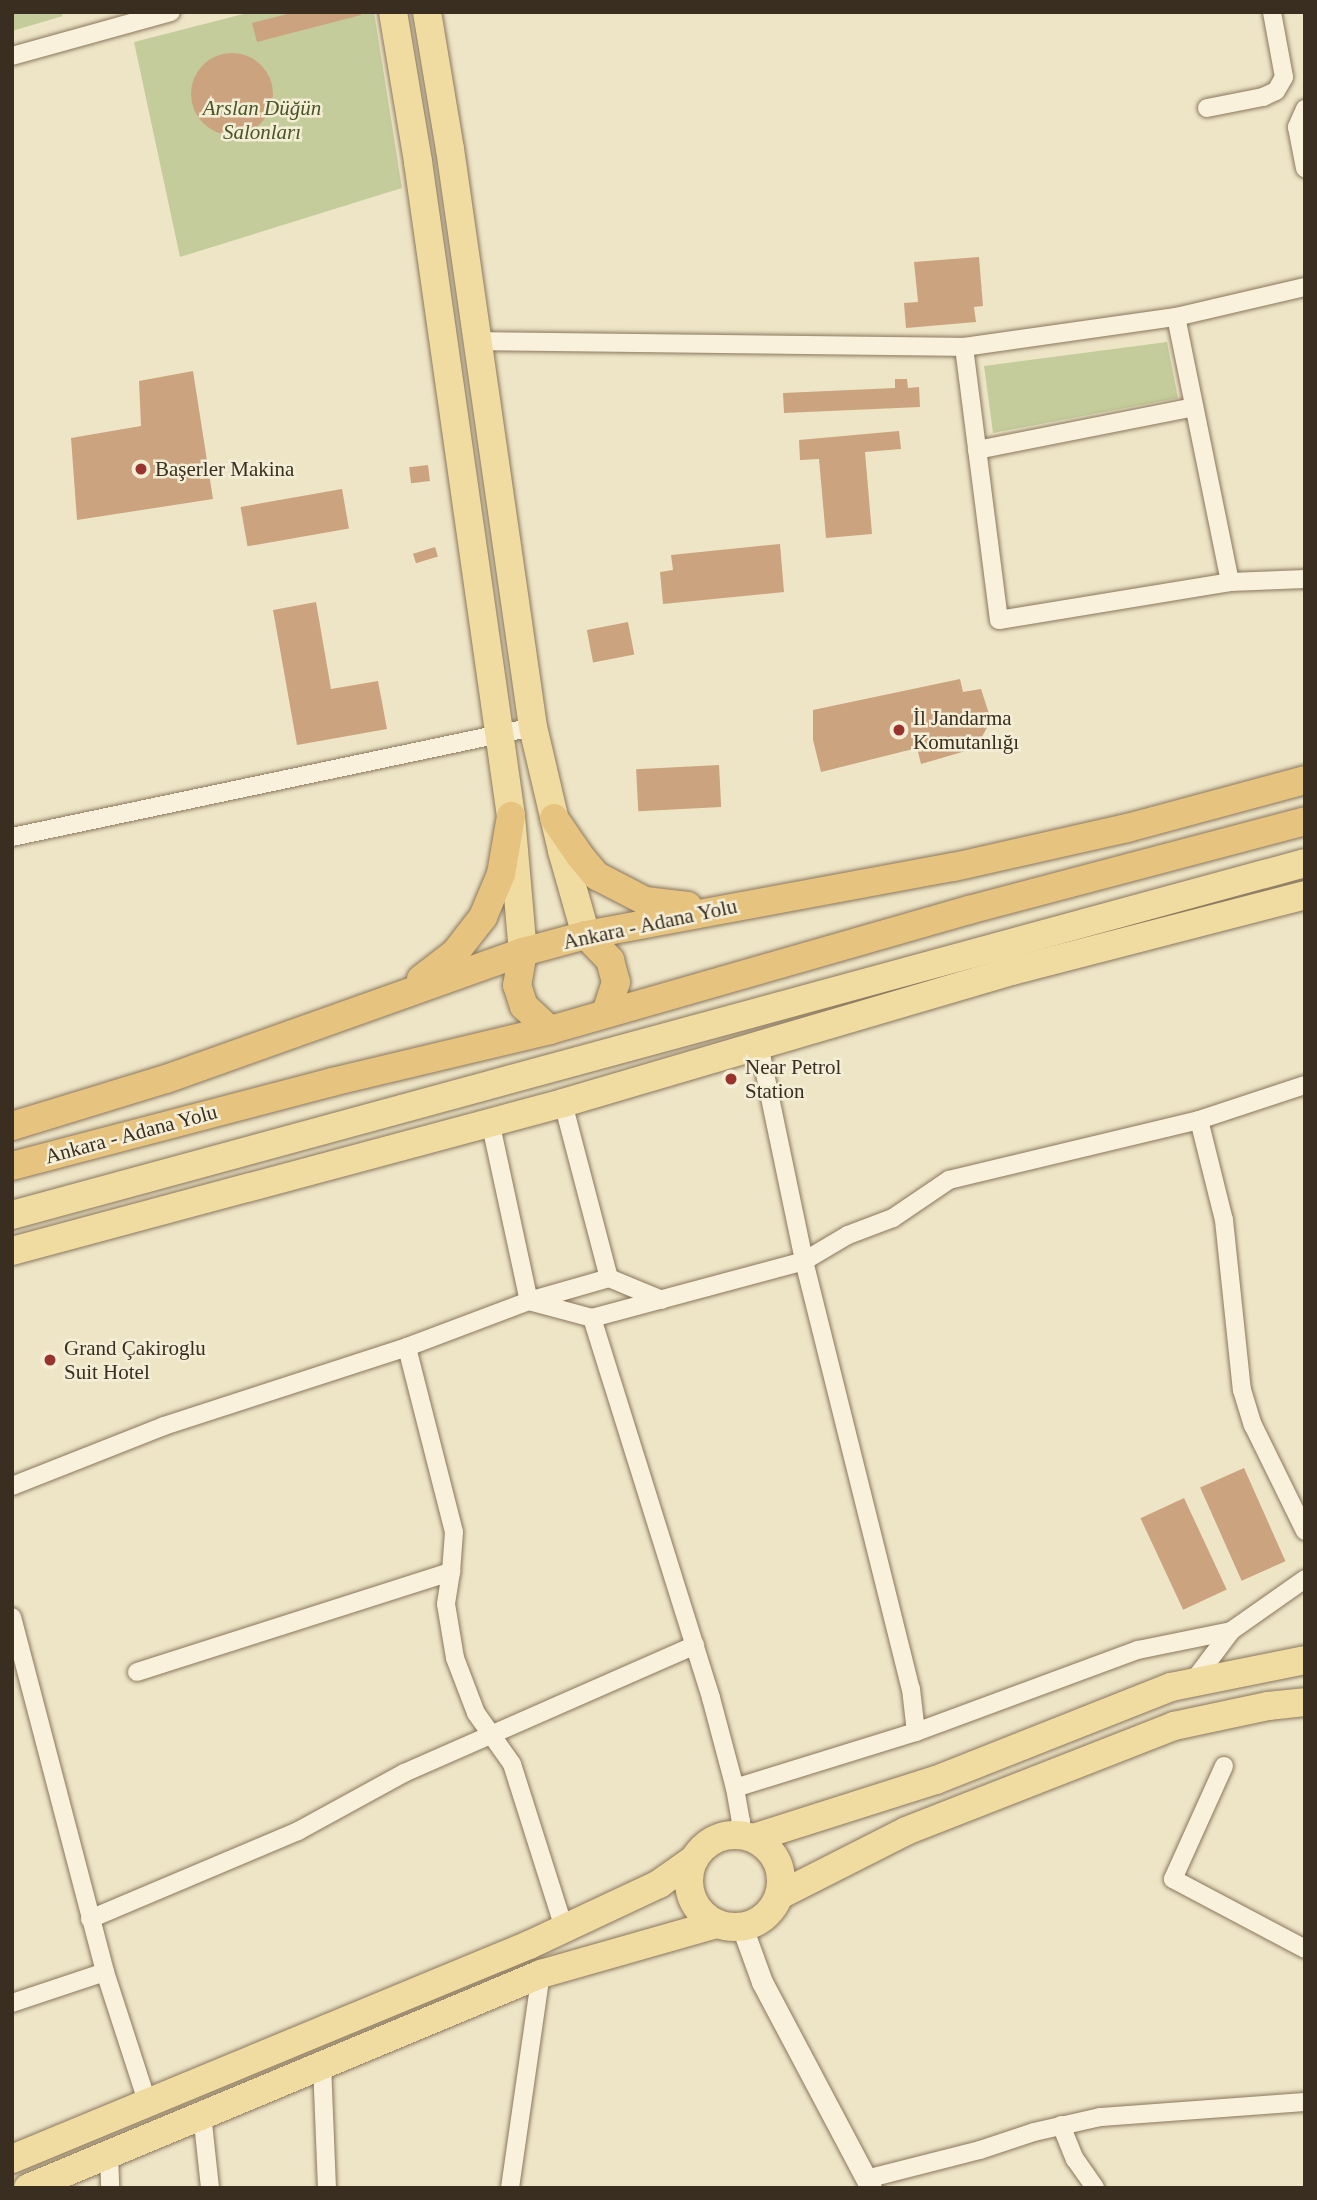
<!DOCTYPE html>
<meta charset="utf-8">
<style>
body{margin:0}
#map{position:relative;width:1317px;height:2200px;overflow:hidden;background:#eee5c7;font-family:"Times New Roman",serif}
div>[style]{position:absolute}
.green>*{inset:0;background:#c4cc9b}
.building>*{inset:0;background:#cba37e;transform-origin:0 0}
.round{border-radius:50%}
.roads{filter:drop-shadow(0 0 2px #8a775d) drop-shadow(0 0 2px #8a775d)}
.minor>*{height:18px;margin:-9px;padding:0 9px;transform-origin:9px;border-radius:9px;background:#f9f1db}
.tertiary>*{height:21px;margin:-10.5px;padding:0 10.5px;transform-origin:10.5px;border-radius:10.5px;background:#f9f1db}
.primary>*{height:28px;margin:-14px;padding:0 14px;transform-origin:14px;border-radius:14px;background:#f0dca1}
.primary>.ring{margin:-14px;padding:0;box-sizing:content-box;background:none;border:28px solid #f0dca1;border-radius:50%}
.trunk>*{height:28px;margin:-14px;padding:0 14px;transform-origin:14px;border-radius:14px;background:#e6c37e}
.dots>*{width:19px;height:19px;translate:-50% -50%;box-sizing:border-box;border:4px solid #f5eed7;border-radius:50%}
span{translate:-50% -50%;white-space:nowrap;text-align:center;line-height:1.15;-webkit-text-stroke:5px #f5eed7;paint-order:stroke}
.park-label{font-size:21px;color:#485627;font-style:italic}
.poi-label{font-size:21px;color:#3a2e20}
.left{translate:0 -50%;text-align:left}
.street-label{font-size:21px;color:#3a2e20}
.frame{position:absolute;inset:0;border:14px solid #3a2e20;pointer-events:none}
</style>
<div id="map">
<div class="green">
<i style="clip-path:polygon(12px 12px,60px 12px,63px 16px,12px 31px)"></i>
<i style="clip-path:polygon(251px 12px,374px 12px,402px 188px,180px 257px,134px 42px)"></i>
<i style="clip-path:polygon(1167px 342px,1178px 398px,993px 433px,984px 366px)"></i>
</div>
<div class="building">
<i style="clip-path:polygon(295px 12px,360px 12px,361px 15px,257px 42px,252px 23px)"></i>
<i class="round" style="left:191px;top:53px;width:82px;height:82px"></i>
<i style="clip-path:polygon(979px 257px,983px 306px,974px 307px,976px 322px,906px 328px,904px 303px,918px 302px,914px 262px)"></i>
<i style="clip-path:polygon(193px 371px,213px 499px,77px 520px,71px 438px,141px 426px,139px 381px)"></i>
<i style="clip-path:polygon(895px 379px,907px 379px,908px 388px,919px 387px,920px 407px,784px 413px,783px 393px,895px 388px)"></i>
<i style="clip-path:polygon(899px 431px,901px 449px,865px 452px,872px 534px,826px 538px,819px 459px,800px 460px,799px 440px)"></i>
<i style="left:428px;top:465px;width:16px;height:19px;rotate:83deg"></i>
<i style="left:342px;top:489px;width:40px;height:103px;rotate:80deg"></i>
<i style="clip-path:polygon(780px 544px,784px 592px,663px 604px,660px 572px,673px 570px,671px 555px)"></i>
<i style="left:435px;top:547px;width:10px;height:23px;rotate:73deg"></i>
<i style="clip-path:polygon(316px 602px,331px 689px,378px 681px,387px 729px,297px 745px,273px 610px)"></i>
<i style="left:628px;top:622px;width:33px;height:42px;rotate:79deg"></i>
<i style="clip-path:polygon(960px 679px,963px 692px,981px 689px,991px 720px,976px 748px,921px 764px,917px 748px,821px 772px,813px 740px,813px 710px)"></i>
<i style="left:719px;top:765px;width:42px;height:83px;rotate:87deg"></i>
<i style="left:1244px;top:1468px;width:102px;height:48px;rotate:66deg"></i>
<i style="left:1184px;top:1498px;width:101px;height:48px;rotate:65deg"></i>
</div>
<div class="roads">
<div class="minor">
<i style="left:12px;top:56px;width:165px;rotate:-15.5deg"></i>
<i style="left:1207px;top:108px;width:57px;rotate:-11.1deg"></i>
<i style="left:1263px;top:97px;width:14px;rotate:-25deg"></i>
<i style="left:1276px;top:91px;width:16px;rotate:-60deg"></i>
<i style="left:1284px;top:77px;width:66px;rotate:-100.5deg"></i>
<i style="left:1305px;top:109px;width:20px;rotate:114deg"></i>
<i style="left:1297px;top:127px;width:42px;rotate:79deg"></i>
<i style="left:477px;top:341px;width:487px;rotate:0.7deg"></i>
<i style="left:964px;top:347px;width:214px;rotate:-8.1deg"></i>
<i style="left:964px;top:347px;width:275px;rotate:82.7deg"></i>
<i style="left:999px;top:620px;width:234px;rotate:-9.3deg"></i>
<i style="left:1230px;top:582px;width:75px;rotate:-2.3deg"></i>
<i style="left:977px;top:450px;width:221px;rotate:-11.2deg"></i>
<i style="left:1230px;top:582px;width:270px;rotate:-101.5deg"></i>
<i style="left:1176px;top:317px;width:132px;rotate:-13.1deg"></i>
<i style="left:12px;top:837px;width:532px;rotate:-11.92deg"></i>
<i style="left:759px;top:1045px;width:221px;rotate:78.2deg"></i>
<i style="left:804px;top:1261px;width:441px;rotate:76deg"></i>
<i style="left:911px;top:1689px;width:43px;rotate:83.4deg"></i>
<i style="left:563px;top:1103px;width:181px;rotate:75.3deg"></i>
<i style="left:1199px;top:1120px;width:103px;rotate:76deg"></i>
<i style="left:1224px;top:1220px;width:171px;rotate:84deg"></i>
<i style="left:1242px;top:1390px;width:37px;rotate:73deg"></i>
<i style="left:1253px;top:1425px;width:118px;rotate:63.9deg"></i>
<i style="left:490px;top:1121px;width:184px;rotate:77.8deg"></i>
<i style="left:529px;top:1301px;width:65px;rotate:15.1deg"></i>
<i style="left:592px;top:1318px;width:220px;rotate:-15deg"></i>
<i style="left:804px;top:1261px;width:51px;rotate:-30.6deg"></i>
<i style="left:848px;top:1235px;width:48px;rotate:-20.7deg"></i>
<i style="left:893px;top:1218px;width:68px;rotate:-34.2deg"></i>
<i style="left:949px;top:1180px;width:257px;rotate:-13.5deg"></i>
<i style="left:1199px;top:1120px;width:112px;rotate:-18.3deg"></i>
<i style="left:592px;top:1318px;width:398px;rotate:72.6deg"></i>
<i style="left:711px;top:1698px;width:93px;rotate:75.1deg"></i>
<i style="left:735px;top:1788px;width:34px;rotate:80deg"></i>
<i style="left:741px;top:1821px;width:15px;rotate:110deg"></i>
<i style="left:12px;top:1486px;width:163px;rotate:-21.5deg"></i>
<i style="left:164px;top:1426px;width:256px;rotate:-18deg"></i>
<i style="left:407px;top:1347px;width:130px;rotate:-20.7deg"></i>
<i style="left:529px;top:1301px;width:83px;rotate:-16deg"></i>
<i style="left:609px;top:1278px;width:57px;rotate:22.5deg"></i>
<i style="left:451px;top:1572px;width:32px;rotate:99deg"></i>
<i style="left:446px;top:1604px;width:55px;rotate:80.5deg"></i>
<i style="left:455px;top:1658px;width:59px;rotate:69.1deg"></i>
<i style="left:476px;top:1713px;width:62px;rotate:54.8deg"></i>
<i style="left:512px;top:1764px;width:172px;rotate:72.4deg"></i>
<i style="left:12px;top:1617px;width:367px;rotate:75.3deg"></i>
<i style="left:105px;top:1972px;width:139px;rotate:72deg"></i>
<i style="left:137px;top:1672px;width:330px;rotate:-17.7deg"></i>
<i style="left:451px;top:1572px;width:40px;rotate:-85.7deg"></i>
<i style="left:454px;top:1532px;width:191px;rotate:-104.3deg"></i>
<i style="left:1192px;top:1683px;width:65px;rotate:-53.1deg"></i>
<i style="left:1231px;top:1631px;width:90px;rotate:-35.1deg"></i>
<i style="left:1224px;top:1766px;width:124px;rotate:114.3deg"></i>
<i style="left:1173px;top:1879px;width:149px;rotate:27.9deg"></i>
<i style="left:735px;top:1788px;width:189px;rotate:-17.2deg"></i>
<i style="left:916px;top:1732px;width:237px;rotate:-20.3deg"></i>
<i style="left:1138px;top:1650px;width:95px;rotate:-11.5deg"></i>
<i style="left:90px;top:1919px;width:226px;rotate:-22.9deg"></i>
<i style="left:298px;top:1831px;width:121px;rotate:-28.7deg"></i>
<i style="left:404px;top:1773px;width:318px;rotate:-23.7deg"></i>
<i style="left:12px;top:2003px;width:98px;rotate:-18.4deg"></i>
<i style="left:322px;top:2064px;width:124px;rotate:87.7deg"></i>
<i style="left:202px;top:2114px;width:74px;rotate:83.8deg"></i>
<i style="left:1061px;top:2125px;width:37px;rotate:68deg"></i>
<i style="left:1075px;top:2159px;width:35px;rotate:55deg"></i>
<i style="left:109px;top:2153px;width:35px;rotate:88deg"></i>
<i style="left:866px;top:2179px;width:118px;rotate:-14.3deg"></i>
<i style="left:980px;top:2150px;width:57px;rotate:-18.4deg"></i>
<i style="left:1034px;top:2132px;width:68px;rotate:-12.8deg"></i>
<i style="left:1100px;top:2117px;width:206px;rotate:-4.2deg"></i>
<i style="left:510px;top:2188px;width:216px;rotate:-81.8deg"></i>
</div>
<div class="tertiary">
<i style="left:742px;top:1927px;width:59px;rotate:70deg"></i>
<i style="left:762px;top:1982px;width:233px;rotate:62.1deg"></i>
</div>
<div class="primary">
<i style="left:393px;top:12px;width:152px;rotate:80.5deg"></i>
<i style="left:418px;top:162px;width:661px;rotate:81.91deg"></i>
<i style="left:511px;top:816px;width:137px;rotate:85deg"></i>
<i style="left:427px;top:12px;width:139px;rotate:80.5deg"></i>
<i style="left:450px;top:149px;width:584px;rotate:81.83deg"></i>
<i style="left:533px;top:727px;width:127px;rotate:76.8deg"></i>
<i style="left:562px;top:851px;width:87px;rotate:74.1deg"></i>
<i style="left:12px;top:1215px;width:1340px;rotate:-15.23deg"></i>
<i style="left:12px;top:1251px;width:571px;rotate:-15.03deg"></i>
<i style="left:563px;top:1103px;width:468px;rotate:-16.4deg"></i>
<i style="left:1012px;top:971px;width:303px;rotate:-14.5deg"></i>
<i class="ring" style="left:689px;top:1835px;width:64px;height:64px"></i>
<i style="left:753px;top:1838px;width:192px;rotate:-17.6deg"></i>
<i style="left:936px;top:1780px;width:253px;rotate:-21.6deg"></i>
<i style="left:1171px;top:1687px;width:137px;rotate:-11.4deg"></i>
<i style="left:780px;top:1895px;width:141px;rotate:-26.9deg"></i>
<i style="left:906px;top:1831px;width:288px;rotate:-21.4deg"></i>
<i style="left:1174px;top:1726px;width:96px;rotate:-12deg"></i>
<i style="left:1268px;top:1706px;width:37px;rotate:-6deg"></i>
<i style="left:12px;top:2159px;width:560px;rotate:-22.49deg"></i>
<i style="left:529px;top:1945px;width:144px;rotate:-25.1deg"></i>
<i style="left:659px;top:1884px;width:43px;rotate:-35.5deg"></i>
<i style="left:28px;top:2188px;width:556px;rotate:-22.64deg"></i>
<i style="left:541px;top:1974px;width:183px;rotate:-15.9deg"></i>
</div>
<div class="trunk">
<i style="left:554px;top:818px;width:46px;rotate:55.6deg"></i>
<i style="left:580px;top:856px;width:26px;rotate:50deg"></i>
<i style="left:597px;top:876px;width:54px;rotate:27.5deg"></i>
<i style="left:645px;top:901px;width:43px;rotate:6.6deg"></i>
<i style="left:586px;top:935px;width:35px;rotate:46deg"></i>
<i style="left:610px;top:960px;width:23px;rotate:75deg"></i>
<i style="left:616px;top:982px;width:33px;rotate:108deg"></i>
<i style="left:523px;top:952px;width:34px;rotate:100deg"></i>
<i style="left:517px;top:985px;width:22px;rotate:72deg"></i>
<i style="left:524px;top:1006px;width:35px;rotate:43deg"></i>
<i style="left:421px;top:979px;width:43px;rotate:-37.4deg"></i>
<i style="left:455px;top:953px;width:46px;rotate:-52.1deg"></i>
<i style="left:483px;top:917px;width:47px;rotate:-67.3deg"></i>
<i style="left:501px;top:874px;width:59px;rotate:-80.2deg"></i>
<i style="left:12px;top:1126px;width:161px;rotate:-17deg"></i>
<i style="left:166px;top:1079px;width:379px;rotate:-19.6deg"></i>
<i style="left:523px;top:952px;width:65px;rotate:-15.1deg"></i>
<i style="left:586px;top:935px;width:374px;rotate:-10.5deg"></i>
<i style="left:954px;top:867px;width:177px;rotate:-12.7deg"></i>
<i style="left:1127px;top:828px;width:184px;rotate:-15.1deg"></i>
<i style="left:12px;top:1166px;width:331px;rotate:-14.7deg"></i>
<i style="left:332px;top:1082px;width:224px;rotate:-13.4deg"></i>
<i style="left:550px;top:1030px;width:436px;rotate:-16deg"></i>
<i style="left:969px;top:910px;width:348px;rotate:-14.8deg"></i>
</div>
</div>
<div class="dots">
<i style="left:141px;top:469px;background:#98332d"></i>
<i style="left:899px;top:730px;background:#98332d"></i>
<i style="left:731px;top:1079px;background:#98332d"></i>
<i style="left:50px;top:1360px;background:#98332d"></i>
</div>
<div class="park-label">
<span style="left:262px;top:120px">Arslan Düğün<br>Salonları</span>
</div>
<div class="poi-label">
<span class="left" style="left:155px;top:469px">Başerler Makina</span>
<span class="left" style="left:913px;top:730px">İl Jandarma<br>Komutanlığı</span>
<span class="left" style="left:745px;top:1079px">Near Petrol<br>Station</span>
<span class="left" style="left:64px;top:1360px">Grand Çakiroglu<br>Suit Hotel</span>
</div>
<div class="street-label">
<span style="left:650px;top:924px;rotate:-12deg">Ankara - Adana Yolu</span>
<span style="left:131px;top:1134px;rotate:-15deg">Ankara - Adana Yolu</span>
</div>
<div class="frame"></div>
</div>
